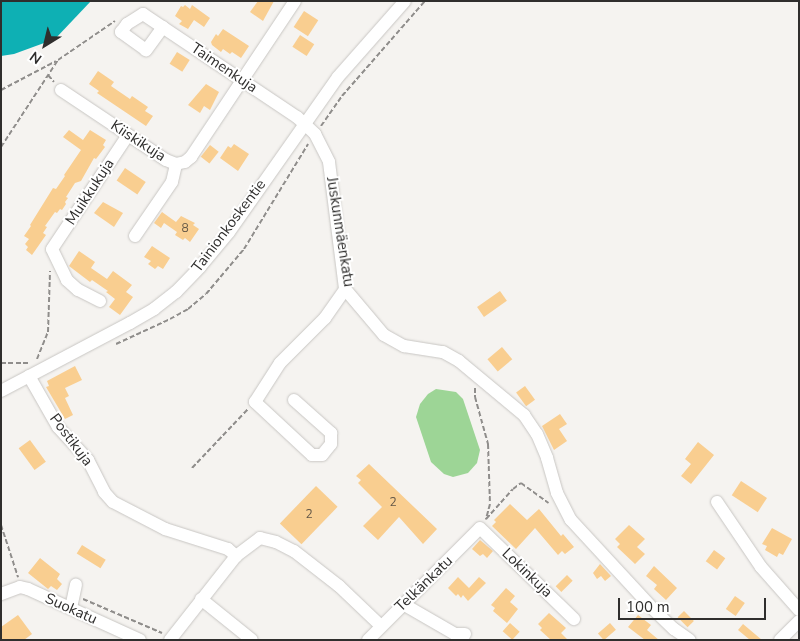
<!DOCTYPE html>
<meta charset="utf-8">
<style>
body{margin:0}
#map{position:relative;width:800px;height:641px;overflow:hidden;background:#f5f3f0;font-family:"Nunito Sans",sans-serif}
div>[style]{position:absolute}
.green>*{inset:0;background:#9dd596}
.water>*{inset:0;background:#0eb0b4}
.building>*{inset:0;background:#f9ce90;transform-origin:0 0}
.path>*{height:2px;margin-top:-1px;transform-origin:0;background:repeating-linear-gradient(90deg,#8f8d8b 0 5px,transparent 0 7.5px)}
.roads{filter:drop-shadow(0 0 1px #c8c6c3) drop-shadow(0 0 1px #c8c6c3)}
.minor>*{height:12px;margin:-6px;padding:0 6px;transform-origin:6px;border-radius:6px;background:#fff}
span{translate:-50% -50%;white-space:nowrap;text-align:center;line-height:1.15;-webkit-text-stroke:4px #fff;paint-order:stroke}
.number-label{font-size:12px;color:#625646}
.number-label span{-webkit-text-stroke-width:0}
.street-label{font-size:15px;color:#2f2e2d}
.frame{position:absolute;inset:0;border:2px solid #2f2e2d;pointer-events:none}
.north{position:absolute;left:20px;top:20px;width:50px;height:50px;-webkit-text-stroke:4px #fff;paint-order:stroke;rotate:216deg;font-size:14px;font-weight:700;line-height:20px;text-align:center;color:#2f2e2d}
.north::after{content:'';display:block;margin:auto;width:18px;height:22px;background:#2f2e2d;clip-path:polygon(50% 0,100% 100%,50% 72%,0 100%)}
.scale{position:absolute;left:618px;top:598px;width:148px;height:22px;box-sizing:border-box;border:2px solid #2f2e2d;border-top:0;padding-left:6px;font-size:15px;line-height:18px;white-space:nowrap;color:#2f2e2d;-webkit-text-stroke:4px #fff;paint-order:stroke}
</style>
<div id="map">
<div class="green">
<i style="clip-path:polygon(436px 389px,456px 392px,463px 399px,480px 450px,477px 463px,468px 473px,453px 477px,444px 474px,431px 462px,416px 417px,420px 404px,428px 394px)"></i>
</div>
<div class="water">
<i style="clip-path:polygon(1px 1px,91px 1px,55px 39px,14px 54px,1px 56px)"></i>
</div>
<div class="building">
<i style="clip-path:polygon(258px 1px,274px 1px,263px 21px,250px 12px)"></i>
<i style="clip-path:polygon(185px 5px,190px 9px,192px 5px,210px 18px,204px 27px,194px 20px,188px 29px,179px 24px,182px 21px,175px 16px,181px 6px,183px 7px)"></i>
<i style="left:304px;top:11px;width:17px;height:19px;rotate:33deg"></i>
<i style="clip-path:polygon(223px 29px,249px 46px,241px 58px,232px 52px,230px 54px,223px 49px,221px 52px,212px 45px,211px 42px,216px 34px,218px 36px)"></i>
<i style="left:300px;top:35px;width:17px;height:14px;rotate:33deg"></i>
<i style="left:177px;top:52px;width:15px;height:14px;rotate:32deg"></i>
<i style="clip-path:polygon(98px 71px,114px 82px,111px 86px,130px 99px,132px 96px,148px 107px,145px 111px,153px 116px,146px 126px,97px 93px,99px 91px,89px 84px)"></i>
<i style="clip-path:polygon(206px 84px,219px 92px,210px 110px,204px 106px,200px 113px,188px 105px)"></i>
<i style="clip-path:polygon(69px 130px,83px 140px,90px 130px,106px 140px,103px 145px,105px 147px,96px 159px,94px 158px,81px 181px,75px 183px,66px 197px,68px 198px,65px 202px,66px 204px,62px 210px,60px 209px,57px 213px,55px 212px,45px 226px,47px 227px,43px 233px,46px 235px,32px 255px,26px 250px,28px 247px,25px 244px,29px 239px,24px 236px,31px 226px,30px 225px,53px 188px,56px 189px,65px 176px,64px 175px,81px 150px,63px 137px)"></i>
<i style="clip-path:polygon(234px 144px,249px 154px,238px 171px,220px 158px,228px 146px,231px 148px)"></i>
<i style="left:210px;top:145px;width:11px;height:15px;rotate:38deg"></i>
<i style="left:125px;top:168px;width:25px;height:15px;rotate:34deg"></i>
<i style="clip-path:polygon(103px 202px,123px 213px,114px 227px,94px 213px)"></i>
<i style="clip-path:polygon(162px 212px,176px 222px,181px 216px,195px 223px,193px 225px,199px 229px,190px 242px,185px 238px,183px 240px,175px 235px,177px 232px,164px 223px,161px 228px,154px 223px)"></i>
<i style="clip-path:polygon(152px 246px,170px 258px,163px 269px,158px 266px,155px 269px,148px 264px,151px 261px,144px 257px)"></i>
<i style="clip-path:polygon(79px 251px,95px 262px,91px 268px,107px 279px,113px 271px,132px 285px,126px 292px,133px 297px,120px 315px,109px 307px,115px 299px,106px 292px,108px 291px,92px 280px,90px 282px,69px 266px)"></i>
<i style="left:500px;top:291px;width:12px;height:28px;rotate:55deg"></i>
<i style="left:502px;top:347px;width:16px;height:19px;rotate:50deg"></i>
<i style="clip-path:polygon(75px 366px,82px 380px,65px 388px,69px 396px,65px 398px,73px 415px,65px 419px,46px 387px,49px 386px,47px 381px)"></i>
<i style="left:525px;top:386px;width:17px;height:11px;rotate:54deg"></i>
<i style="clip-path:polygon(560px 414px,567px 424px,559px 429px,567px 441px,554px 450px,542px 426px)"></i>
<i style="left:30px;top:440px;width:27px;height:14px;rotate:54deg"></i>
<i style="clip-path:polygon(698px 442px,714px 455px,691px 484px,681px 476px,691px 464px,685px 459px)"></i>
<i style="clip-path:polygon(369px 464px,437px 529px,423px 544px,399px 517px,378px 540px,363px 526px,382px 507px,358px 483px,361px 480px,356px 476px)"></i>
<i style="left:741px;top:481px;width:31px;height:17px;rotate:33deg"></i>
<i style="left:316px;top:486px;width:30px;height:52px;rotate:44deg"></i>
<i style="clip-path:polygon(510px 504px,527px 520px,539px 509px,561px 536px,563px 534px,574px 547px,565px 554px,562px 551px,558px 555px,535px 528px,516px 549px,492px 526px,496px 522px,494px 520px)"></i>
<i style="clip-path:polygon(629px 525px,645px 539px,637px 547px,645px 554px,635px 564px,617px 547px,620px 544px,615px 539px)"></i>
<i style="clip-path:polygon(772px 528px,792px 539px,783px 555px,779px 553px,777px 557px,765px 550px,767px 546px,762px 544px)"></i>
<i style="clip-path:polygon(480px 540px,493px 551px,487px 558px,483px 554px,480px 556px,472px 549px)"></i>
<i style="left:82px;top:545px;width:28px;height:10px;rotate:32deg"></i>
<i style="left:714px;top:550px;width:14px;height:14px;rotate:36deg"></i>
<i style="clip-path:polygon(40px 558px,60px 574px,57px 579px,62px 584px,57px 590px,51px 586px,48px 589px,28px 573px)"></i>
<i style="clip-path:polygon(600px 564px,611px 576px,605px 581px,601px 576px,597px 579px,593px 573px)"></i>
<i style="clip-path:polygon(654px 566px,677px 588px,666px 600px,654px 589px,657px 585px,646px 576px)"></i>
<i style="left:567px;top:575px;width:8px;height:16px;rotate:45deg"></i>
<i style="clip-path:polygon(458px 577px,469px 588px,479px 577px,486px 583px,468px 601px,463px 595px,461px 598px,458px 594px,456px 596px,448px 588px)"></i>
<i style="clip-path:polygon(506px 588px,515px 596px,510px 602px,518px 609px,507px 623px,493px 611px,495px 608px,491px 605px)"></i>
<i style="left:735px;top:596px;width:12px;height:16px;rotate:35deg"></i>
<i style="left:684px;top:611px;width:14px;height:9px;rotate:45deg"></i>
<i style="clip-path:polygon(549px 613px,566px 628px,561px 633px,568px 640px,551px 640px,540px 630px,542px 628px,538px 624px)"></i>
<i style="clip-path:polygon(18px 615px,32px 634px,24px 640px,1px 640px,1px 627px)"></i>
<i style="clip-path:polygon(638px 615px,651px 625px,647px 630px,659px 640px,645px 640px,628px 627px)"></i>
<i style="left:510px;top:623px;width:13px;height:11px;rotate:42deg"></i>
<i style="left:610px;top:623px;width:9px;height:16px;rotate:49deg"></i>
<i style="clip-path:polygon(743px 624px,762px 640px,750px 640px,738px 630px)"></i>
</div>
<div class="path">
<i style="left:48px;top:75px;width:9px;rotate:49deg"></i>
<i style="left:1px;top:90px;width:62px;rotate:-27.8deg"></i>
<i style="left:321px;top:126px;width:37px;rotate:-55deg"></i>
<i style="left:342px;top:96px;width:126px;rotate:-48.9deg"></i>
<i style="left:1px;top:147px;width:104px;rotate:-56.8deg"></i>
<i style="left:58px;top:60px;width:69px;rotate:-34.4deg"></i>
<i style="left:116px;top:344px;width:60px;rotate:-24.8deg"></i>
<i style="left:170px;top:319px;width:21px;rotate:-29deg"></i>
<i style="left:188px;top:309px;width:23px;rotate:-40deg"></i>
<i style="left:206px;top:294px;width:59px;rotate:-49.8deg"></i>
<i style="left:244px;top:249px;width:123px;rotate:-58.6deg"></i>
<i style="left:37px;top:359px;width:29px;rotate:-68deg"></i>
<i style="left:48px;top:332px;width:61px;rotate:-88.1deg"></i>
<i style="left:1px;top:363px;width:28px"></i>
<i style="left:475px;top:388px;width:9px;rotate:90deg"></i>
<i style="left:475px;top:397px;width:49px;rotate:74.5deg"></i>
<i style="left:488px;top:444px;width:60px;rotate:88.1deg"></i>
<i style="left:490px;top:504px;width:16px;rotate:105deg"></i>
<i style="left:192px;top:468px;width:81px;rotate:-46.5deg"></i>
<i style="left:486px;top:519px;width:40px;rotate:-48deg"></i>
<i style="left:513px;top:489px;width:10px;rotate:-37deg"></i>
<i style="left:521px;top:483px;width:34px;rotate:36deg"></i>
<i style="left:1px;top:525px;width:55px;rotate:71.9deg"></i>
<i style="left:83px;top:599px;width:86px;rotate:23.3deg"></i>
</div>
<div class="roads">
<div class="minor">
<i style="left:163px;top:27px;width:29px;rotate:126deg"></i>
<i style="left:146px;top:50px;width:31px;rotate:-144deg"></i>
<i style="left:121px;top:32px;width:10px;rotate:-53deg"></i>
<i style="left:127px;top:24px;width:19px;rotate:-32deg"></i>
<i style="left:143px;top:14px;width:185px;rotate:33.8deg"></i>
<i style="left:297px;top:117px;width:25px;rotate:43deg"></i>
<i style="left:315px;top:134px;width:31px;rotate:63deg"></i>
<i style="left:329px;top:162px;width:128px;rotate:82.8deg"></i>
<i style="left:345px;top:289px;width:60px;rotate:49.7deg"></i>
<i style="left:384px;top:335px;width:23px;rotate:29deg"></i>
<i style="left:404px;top:346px;width:39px;rotate:9deg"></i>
<i style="left:443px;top:352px;width:18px;rotate:29deg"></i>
<i style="left:459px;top:361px;width:85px;rotate:39.7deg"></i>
<i style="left:524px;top:415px;width:23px;rotate:56deg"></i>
<i style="left:537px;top:434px;width:26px;rotate:67deg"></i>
<i style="left:547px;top:458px;width:36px;rotate:74deg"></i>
<i style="left:557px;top:493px;width:30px;rotate:63deg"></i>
<i style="left:571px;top:520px;width:121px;rotate:47.3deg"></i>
<i style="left:653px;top:609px;width:29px;rotate:44deg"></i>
<i style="left:674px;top:629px;width:19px;rotate:35deg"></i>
<i style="left:61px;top:90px;width:126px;rotate:33.7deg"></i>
<i style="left:166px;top:160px;width:11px;rotate:22deg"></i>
<i style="left:176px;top:164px;width:9px;rotate:-13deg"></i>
<i style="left:185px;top:162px;width:8px;rotate:-40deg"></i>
<i style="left:191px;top:157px;width:187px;rotate:-56.3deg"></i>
<i style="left:135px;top:236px;width:65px;rotate:-55.6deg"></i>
<i style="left:172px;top:182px;width:18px;rotate:-77deg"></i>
<i style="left:100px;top:301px;width:25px;rotate:-153deg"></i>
<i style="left:78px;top:290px;width:15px;rotate:-138deg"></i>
<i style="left:67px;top:280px;width:34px;rotate:-116deg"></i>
<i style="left:52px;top:249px;width:137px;rotate:-56.3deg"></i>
<i style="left:29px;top:376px;width:59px;rotate:60.4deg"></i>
<i style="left:58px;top:427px;width:45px;rotate:47.7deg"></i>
<i style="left:88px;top:460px;width:36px;rotate:63deg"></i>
<i style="left:104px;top:492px;width:13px;rotate:48deg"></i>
<i style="left:113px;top:502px;width:59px;rotate:27.4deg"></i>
<i style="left:165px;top:529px;width:66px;rotate:17.6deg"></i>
<i style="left:228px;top:549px;width:11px;rotate:41deg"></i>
<i style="left:1px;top:391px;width:146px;rotate:-27.8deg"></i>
<i style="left:130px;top:323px;width:28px;rotate:-30deg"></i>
<i style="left:154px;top:309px;width:28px;rotate:-38deg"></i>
<i style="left:176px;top:292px;width:35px;rotate:-46deg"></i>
<i style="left:200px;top:267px;width:45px;rotate:-50.4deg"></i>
<i style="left:229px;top:232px;width:189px;rotate:-54.9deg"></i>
<i style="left:338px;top:77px;width:101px;rotate:-48.6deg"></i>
<i style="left:294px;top:400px;width:50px;rotate:41.7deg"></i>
<i style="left:331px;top:433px;width:11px;rotate:90deg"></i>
<i style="left:331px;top:444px;width:14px;rotate:129deg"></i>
<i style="left:322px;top:455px;width:10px;rotate:180deg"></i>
<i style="left:312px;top:455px;width:78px;rotate:-137.1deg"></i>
<i style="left:255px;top:402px;width:46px;rotate:-57.3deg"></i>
<i style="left:280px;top:363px;width:64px;rotate:-45deg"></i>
<i style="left:325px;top:318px;width:35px;rotate:-55deg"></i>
<i style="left:717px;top:502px;width:78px;rotate:55.9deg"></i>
<i style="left:761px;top:567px;width:57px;rotate:48.5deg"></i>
<i style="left:1px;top:594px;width:20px;rotate:-20deg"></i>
<i style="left:20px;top:587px;width:8px;rotate:14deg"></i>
<i style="left:28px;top:589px;width:123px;rotate:24.5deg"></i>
<i style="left:201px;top:599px;width:65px;rotate:38.8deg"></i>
<i style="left:403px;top:604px;width:60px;rotate:30deg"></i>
<i style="left:455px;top:634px;width:10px"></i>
<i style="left:71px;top:608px;width:24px;rotate:-78deg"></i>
<i style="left:170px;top:640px;width:107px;rotate:-51.8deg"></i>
<i style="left:236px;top:556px;width:30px;rotate:-37deg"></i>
<i style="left:260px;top:538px;width:16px;rotate:14deg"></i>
<i style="left:276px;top:542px;width:20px;rotate:27deg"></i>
<i style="left:294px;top:551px;width:57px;rotate:37.9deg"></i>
<i style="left:339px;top:586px;width:58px;rotate:43.6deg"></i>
<i style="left:368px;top:640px;width:158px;rotate:-45deg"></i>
<i style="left:480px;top:528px;width:131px;rotate:44.1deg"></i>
<i style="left:780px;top:640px;width:27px;rotate:-45deg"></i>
</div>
</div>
<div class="number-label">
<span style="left:185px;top:229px">8</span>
<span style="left:393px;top:503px">2</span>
<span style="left:309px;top:515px">2</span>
</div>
<div class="street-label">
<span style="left:224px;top:68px;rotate:34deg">Taimenkuja</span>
<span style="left:138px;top:141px;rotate:33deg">Kiiskikuja</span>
<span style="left:90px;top:192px;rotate:-57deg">Muikkukuja</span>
<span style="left:229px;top:226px;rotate:-53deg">Tainionkoskentie</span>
<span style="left:340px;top:232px;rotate:81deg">Juskunmäenkatu</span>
<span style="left:71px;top:440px;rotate:53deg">Postikuja</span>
<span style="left:527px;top:573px;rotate:44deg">Lokinkuja</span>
<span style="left:424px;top:584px;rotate:-44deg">Telkänkatu</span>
<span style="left:71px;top:609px;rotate:24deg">Suokatu</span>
</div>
<div class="frame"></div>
<div class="north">N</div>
<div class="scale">100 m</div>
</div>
